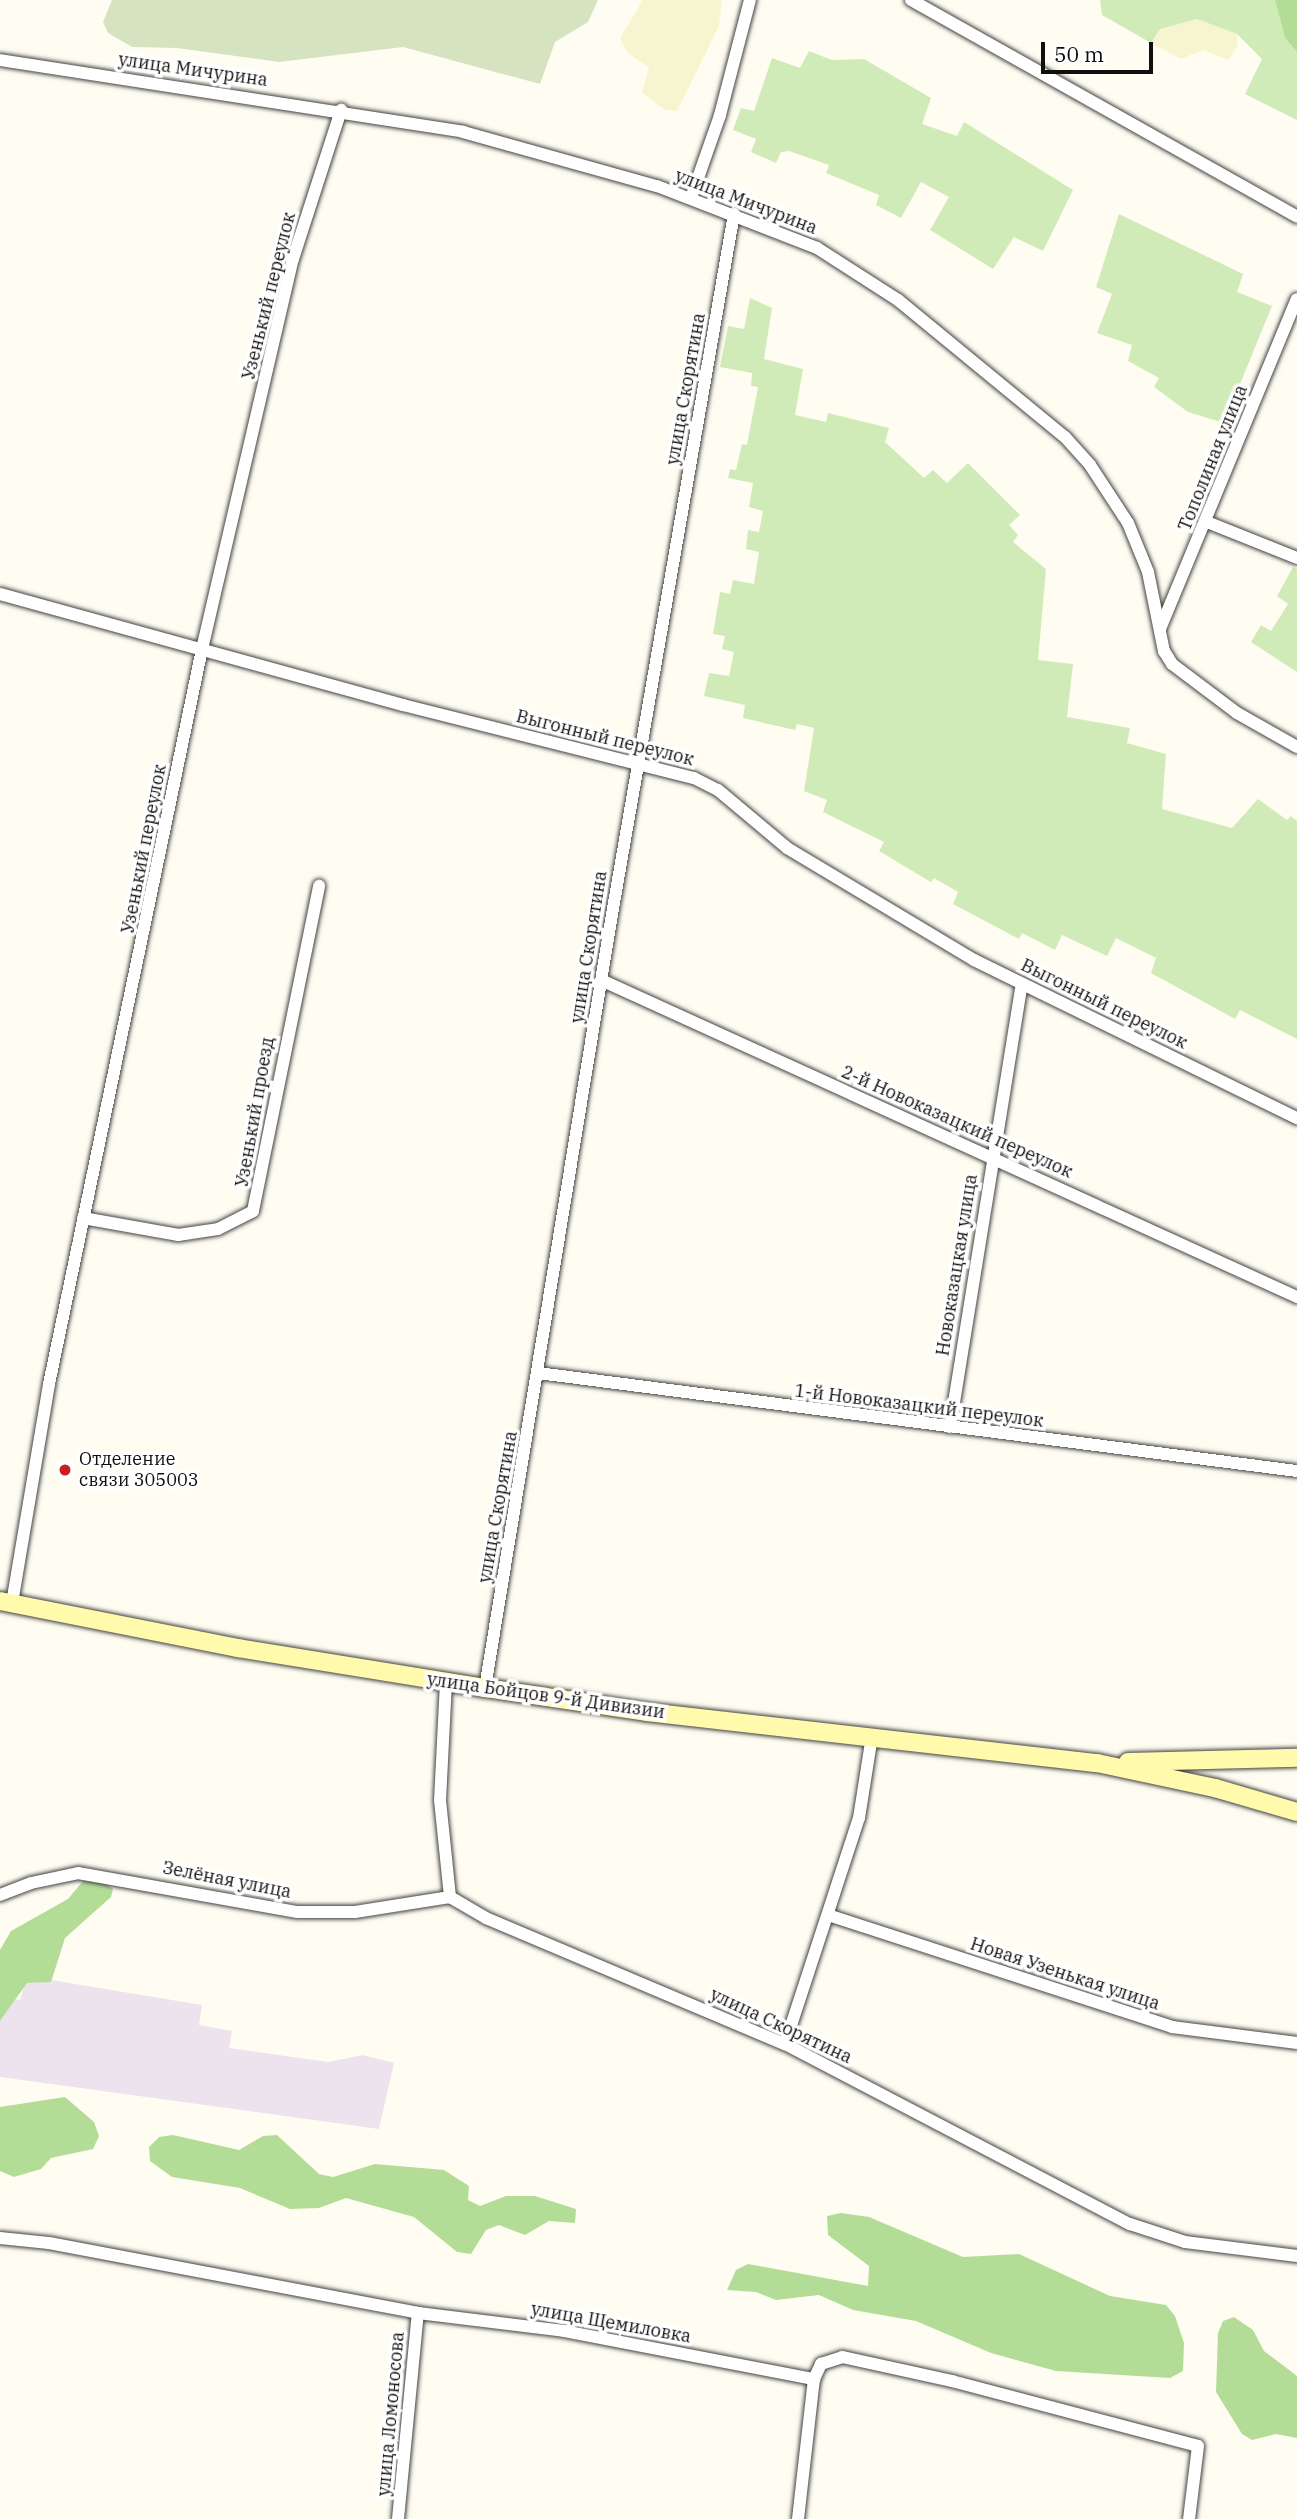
<!DOCTYPE html>
<meta charset="utf-8">
<style>
body{margin:0}
#map{position:relative;width:1297px;height:2519px;overflow:hidden;background:#fffdf1;font-family:"IBM Plex Serif",serif}
div>[style]{position:absolute}
.industrial>*{inset:0;background:#ede3ee}
.farmland>*{inset:0;background:#f6f5d0}
.green>*{inset:0;background:#d1ebb8}
.forest>*{inset:0;background:#b3dd97}
.cemetery>*{inset:0;background:#d6e3c0}
.roads{filter:drop-shadow(0 0 2px #424242) drop-shadow(0 0 2px #424242)}
.street>*{height:12px;margin:-6px;padding:0 6px;transform-origin:6px;border-radius:6px;background:#fff}
.secondary>*{height:18px;margin:-9px;padding:0 9px;transform-origin:9px;border-radius:9px;background:#fffaac}
.dots>*{width:19px;height:19px;translate:-50% -50%;box-sizing:border-box;border:4px solid #fff;border-radius:50%}
span{translate:-50% -50%;white-space:nowrap;text-align:center;line-height:1.15;-webkit-text-stroke:7px #fff;paint-order:stroke}
.street-label{font-size:18px;color:#0f0f0f}
.poi-label{font-size:18px;color:#0f0f0f}
.left{translate:0 -50%;text-align:left}
.scale{position:absolute;left:1041px;top:42px;width:112px;height:32px;box-sizing:border-box;border:4px solid #0f0f0f;border-top:0;padding-left:9px;font-size:21px;line-height:24px;white-space:nowrap;color:#0f0f0f;-webkit-text-stroke:5px #fff;paint-order:stroke}
</style>
<div id="map">
<div class="industrial">
<i style="clip-path:polygon(27px 1976px,202px 2005px,199px 2025px,232px 2031px,229px 2048px,328px 2062px,363px 2055px,394px 2063px,379px 2129px,0 2077px,0 1997px,20px 2000px)"></i>
</div>
<div class="farmland">
<i style="clip-path:polygon(643px 0,722px 0,719px 26px,677px 111px,665px 110px,642px 93px,649px 68px,628px 53px,620px 38px)"></i>
<i style="clip-path:polygon(1197px 19px,1237px 34px,1238px 45px,1228px 60px,1203px 50px,1181px 59px,1151px 43px,1160px 29px)"></i>
</div>
<div class="green">
<i style="clip-path:polygon(1100px 0,1275px 0,1285px 38px,1297px 52px,1297px 120px,1245px 94px,1262px 59px,1237px 34px,1197px 19px,1160px 29px,1151px 43px,1102px 15px)"></i>
<i style="clip-path:polygon(809px 51px,832px 60px,864px 59px,931px 98px,922px 124px,957px 136px,964px 122px,1073px 190px,1043px 251px,1014px 237px,993px 269px,930px 230px,949px 197px,921px 182px,901px 218px,876px 205px,879px 195px,826px 173px,829px 165px,789px 151px,781px 152px,776px 163px,751px 152px,756px 139px,733px 130px,741px 108px,754px 111px,772px 58px,800px 68px)"></i>
<i style="clip-path:polygon(1119px 214px,1243px 274px,1237px 292px,1272px 306px,1224px 423px,1188px 412px,1154px 387px,1159px 378px,1128px 361px,1132px 345px,1097px 333px,1112px 294px,1096px 287px)"></i>
<i style="clip-path:polygon(750px 298px,772px 308px,764px 359px,803px 369px,795px 415px,826px 422px,828px 413px,889px 428px,885px 442px,924px 478px,933px 470px,947px 483px,968px 463px,1020px 515px,1009px 525px,1018px 535px,1013px 542px,1046px 569px,1038px 660px,1073px 664px,1067px 717px,1130px 728px,1127px 743px,1166px 754px,1162px 809px,1232px 828px,1258px 799px,1287px 820px,1291px 816px,1297px 821px,1297px 1039px,1240px 1010px,1235px 1019px,1151px 973px,1156px 958px,1116px 938px,1107px 956px,1062px 935px,1055px 950px,1022px 933px,1019px 939px,953px 904px,958px 892px,934px 878px,931px 882px,879px 851px,884px 842px,823px 812px,827px 800px,804px 791px,814px 728px,797px 724px,795px 730px,743px 718px,745px 705px,704px 696px,709px 673px,729px 676px,734px 652px,722px 649px,725px 636px,713px 634px,720px 592px,730px 594px,733px 580px,754px 584px,759px 552px,746px 549px,748px 530px,759px 532px,763px 511px,749px 507px,753px 483px,728px 478px,730px 469px,736px 470px,742px 444px,747px 445px,758px 387px,751px 386px,752px 373px,720px 367px,728px 326px,744px 329px)"></i>
<i style="clip-path:polygon(1293px 567px,1297px 569px,1297px 672px,1251px 642px,1261px 625px,1271px 631px,1288px 604px,1277px 596px)"></i>
</div>
<div class="forest">
<i style="clip-path:polygon(1275px 0,1297px 0,1297px 52px,1285px 38px)"></i>
<i style="clip-path:polygon(100px 1879px,113px 1889px,111px 1897px,65px 1938px,51px 1982px,27px 1983px,0 2021px,0 1950px,11px 1931px,68px 1899px,83px 1881px)"></i>
<i style="clip-path:polygon(65px 2097px,94px 2122px,99px 2136px,93px 2149px,51px 2158px,41px 2169px,14px 2177px,0 2171px,0 2107px)"></i>
<i style="clip-path:polygon(173px 2135px,239px 2150px,263px 2136px,277px 2135px,319px 2174px,333px 2177px,375px 2164px,444px 2170px,469px 2186px,468px 2200px,480px 2206px,506px 2196px,535px 2196px,576px 2209px,575px 2223px,549px 2221px,525px 2235px,499px 2225px,486px 2230px,471px 2254px,457px 2252px,414px 2217px,346px 2198px,319px 2208px,290px 2209px,240px 2188px,172px 2177px,150px 2161px,149px 2147px,159px 2137px)"></i>
<i style="clip-path:polygon(841px 2213px,869px 2217px,963px 2257px,1019px 2254px,1110px 2296px,1166px 2305px,1175px 2316px,1184px 2343px,1183px 2371px,1170px 2378px,1056px 2371px,991px 2353px,916px 2321px,853px 2310px,819px 2295px,776px 2300px,756px 2292px,727px 2290px,736px 2270px,748px 2264px,868px 2286px,869px 2266px,828px 2235px,827px 2216px)"></i>
<i style="clip-path:polygon(1234px 2317px,1253px 2330px,1264px 2351px,1297px 2376px,1297px 2438px,1276px 2434px,1252px 2440px,1242px 2434px,1216px 2392px,1218px 2333px,1223px 2321px)"></i>
</div>
<div class="cemetery">
<i style="clip-path:polygon(112px 0,598px 0,588px 22px,555px 42px,540px 84px,403px 47px,279px 62px,177px 48px,132px 47px,108px 33px,103px 22px)"></i>
</div>
<div class="roads">
<div class="street">
<i style="left:911px;top:0;width:443px;rotate:29.3deg"></i>
<i style="left:0;top:60px;width:469px;rotate:8.8deg"></i>
<i style="left:463px;top:132px;width:201px;rotate:15.6deg"></i>
<i style="left:657px;top:186px;width:172px;rotate:21.2deg"></i>
<i style="left:817px;top:248px;width:96px;rotate:32.7deg"></i>
<i style="left:898px;top:300px;width:216px;rotate:39.4deg"></i>
<i style="left:1065px;top:437px;width:38px;rotate:48deg"></i>
<i style="left:1090px;top:465px;width:69px;rotate:56.8deg"></i>
<i style="left:1128px;top:523px;width:53px;rotate:67.8deg"></i>
<i style="left:1148px;top:572px;width:81px;rotate:78.6deg"></i>
<i style="left:1164px;top:651px;width:15px;rotate:58deg"></i>
<i style="left:1172px;top:664px;width:81px;rotate:37deg"></i>
<i style="left:1237px;top:713px;width:69px;rotate:29.5deg"></i>
<i style="left:691px;top:198px;width:88px;rotate:-70.7deg"></i>
<i style="left:720px;top:115px;width:119px;rotate:-75.4deg"></i>
<i style="left:1207px;top:522px;width:97px;rotate:21.8deg"></i>
<i style="left:0;top:594px;width:418px;rotate:15.4deg"></i>
<i style="left:403px;top:705px;width:300px;rotate:14.1deg"></i>
<i style="left:694px;top:778px;width:27px;rotate:27deg"></i>
<i style="left:718px;top:790px;width:90px;rotate:40deg"></i>
<i style="left:787px;top:848px;width:218px;rotate:30.9deg"></i>
<i style="left:974px;top:960px;width:360px;rotate:26.1deg"></i>
<i style="left:1160px;top:629px;width:357px;rotate:-67.5deg"></i>
<i style="left:601px;top:980px;width:765px;rotate:24.49deg"></i>
<i style="left:83px;top:1218px;width:97px;rotate:10.1deg"></i>
<i style="left:178px;top:1235px;width:40px;rotate:-8.5deg"></i>
<i style="left:218px;top:1229px;width:39px;rotate:-27deg"></i>
<i style="left:253px;top:1211px;width:332px;rotate:-78.5deg"></i>
<i style="left:538px;top:1373px;width:765px;rotate:7.36deg"></i>
<i style="left:950px;top:1427px;width:449px;rotate:-80.8deg"></i>
<i style="left:12px;top:1603px;width:222px;rotate:-80.4deg"></i>
<i style="left:49px;top:1384px;width:751px;rotate:-78.24deg"></i>
<i style="left:202px;top:649px;width:400px;rotate:-76.9deg"></i>
<i style="left:293px;top:259px;width:157px;rotate:-72.1deg"></i>
<i style="left:446px;top:1682px;width:118px;rotate:92.9deg"></i>
<i style="left:440px;top:1800px;width:98px;rotate:84.1deg"></i>
<i style="left:450px;top:1897px;width:42px;rotate:30.3deg"></i>
<i style="left:486px;top:1918px;width:324px;rotate:22.9deg"></i>
<i style="left:785px;top:2044px;width:389px;rotate:27.6deg"></i>
<i style="left:1130px;top:2224px;width:58px;rotate:18.1deg"></i>
<i style="left:1185px;top:2242px;width:113px;rotate:7.1deg"></i>
<i style="left:485px;top:1688px;width:778px;rotate:-80.68deg"></i>
<i style="left:611px;top:920px;width:717px;rotate:-80.12deg"></i>
<i style="left:0;top:1895px;width:33px;rotate:-21deg"></i>
<i style="left:31px;top:1883px;width:48px;rotate:-12deg"></i>
<i style="left:78px;top:1873px;width:223px;rotate:10.1deg"></i>
<i style="left:298px;top:1912px;width:57px"></i>
<i style="left:355px;top:1912px;width:96px;rotate:-9deg"></i>
<i style="left:828px;top:1915px;width:362px;rotate:18deg"></i>
<i style="left:1172px;top:2027px;width:126px;rotate:7.3deg"></i>
<i style="left:785px;top:2044px;width:238px;rotate:-71.9deg"></i>
<i style="left:859px;top:1818px;width:83px;rotate:-81deg"></i>
<i style="left:0;top:2238px;width:49px;rotate:5.8deg"></i>
<i style="left:49px;top:2243px;width:376px;rotate:10.7deg"></i>
<i style="left:418px;top:2313px;width:147px;rotate:7deg"></i>
<i style="left:564px;top:2331px;width:255px;rotate:10.9deg"></i>
<i style="left:398px;top:2519px;width:207px;rotate:-84.5deg"></i>
<i style="left:798px;top:2519px;width:141px;rotate:-83.5deg"></i>
<i style="left:814px;top:2379px;width:17px;rotate:-65deg"></i>
<i style="left:821px;top:2364px;width:22px;rotate:-18deg"></i>
<i style="left:842px;top:2357px;width:113px;rotate:12.3deg"></i>
<i style="left:952px;top:2381px;width:254px;rotate:14.8deg"></i>
<i style="left:1198px;top:2446px;width:74px;rotate:97deg"></i>
</div>
<div class="secondary">
<i style="left:0;top:1601px;width:243px;rotate:11.2deg"></i>
<i style="left:238px;top:1648px;width:250px;rotate:9.2deg"></i>
<i style="left:485px;top:1688px;width:164px;rotate:8.4deg"></i>
<i style="left:647px;top:1712px;width:453px;rotate:6.5deg"></i>
<i style="left:1097px;top:1763px;width:121px;rotate:12deg"></i>
<i style="left:1215px;top:1788px;width:85px;rotate:16.3deg"></i>
<i style="left:1128px;top:1762px;width:169px;rotate:-1.4deg"></i>
</div>
</div>
<div class="dots">
<i style="left:65px;top:1470px;background:#c52121"></i>
</div>
<div class="street-label">
<span style="left:193px;top:70px;rotate:8deg">улица Мичурина</span>
<span style="left:746px;top:202px;rotate:21deg">улица Мичурина</span>
<span style="left:269px;top:296px;rotate:-76deg">Узенький переулок</span>
<span style="left:686px;top:389px;rotate:-80deg">улица Скорятина</span>
<span style="left:1213px;top:458px;rotate:-68deg">Тополиная улица</span>
<span style="left:605px;top:738px;rotate:14deg">Выгонный переулок</span>
<span style="left:144px;top:849px;rotate:-79deg">Узенький переулок</span>
<span style="left:589px;top:947px;rotate:-81deg">улица Скорятина</span>
<span style="left:1104px;top:1004px;rotate:26deg">Выгонный переулок</span>
<span style="left:255px;top:1112px;rotate:-80deg">Узенький проезд</span>
<span style="left:957px;top:1122px;rotate:24deg">2-й Новоказацкий переулок</span>
<span style="left:957px;top:1265px;rotate:-81deg">Новоказацкая улица</span>
<span style="left:919px;top:1406px;rotate:7deg">1-й Новоказацкий переулок</span>
<span style="left:498px;top:1507px;rotate:-80deg">улица Скорятина</span>
<span style="left:546px;top:1696px;rotate:8deg">улица Бойцов 9-й Дивизии</span>
<span style="left:227px;top:1880px;rotate:11deg">Зелёная улица</span>
<span style="left:1065px;top:1974px;rotate:18deg">Новая Узенькая улица</span>
<span style="left:781px;top:2026px;rotate:25deg">улица Скорятина</span>
<span style="left:611px;top:2323px;rotate:10deg">улица Щемиловка</span>
<span style="left:391px;top:2414px;rotate:-85deg">улица Ломоносова</span>
</div>
<div class="poi-label">
<span class="left" style="left:79px;top:1470px">Отделение<br>связи 305003</span>
</div>
<div class="scale">50 m</div>
</div>
